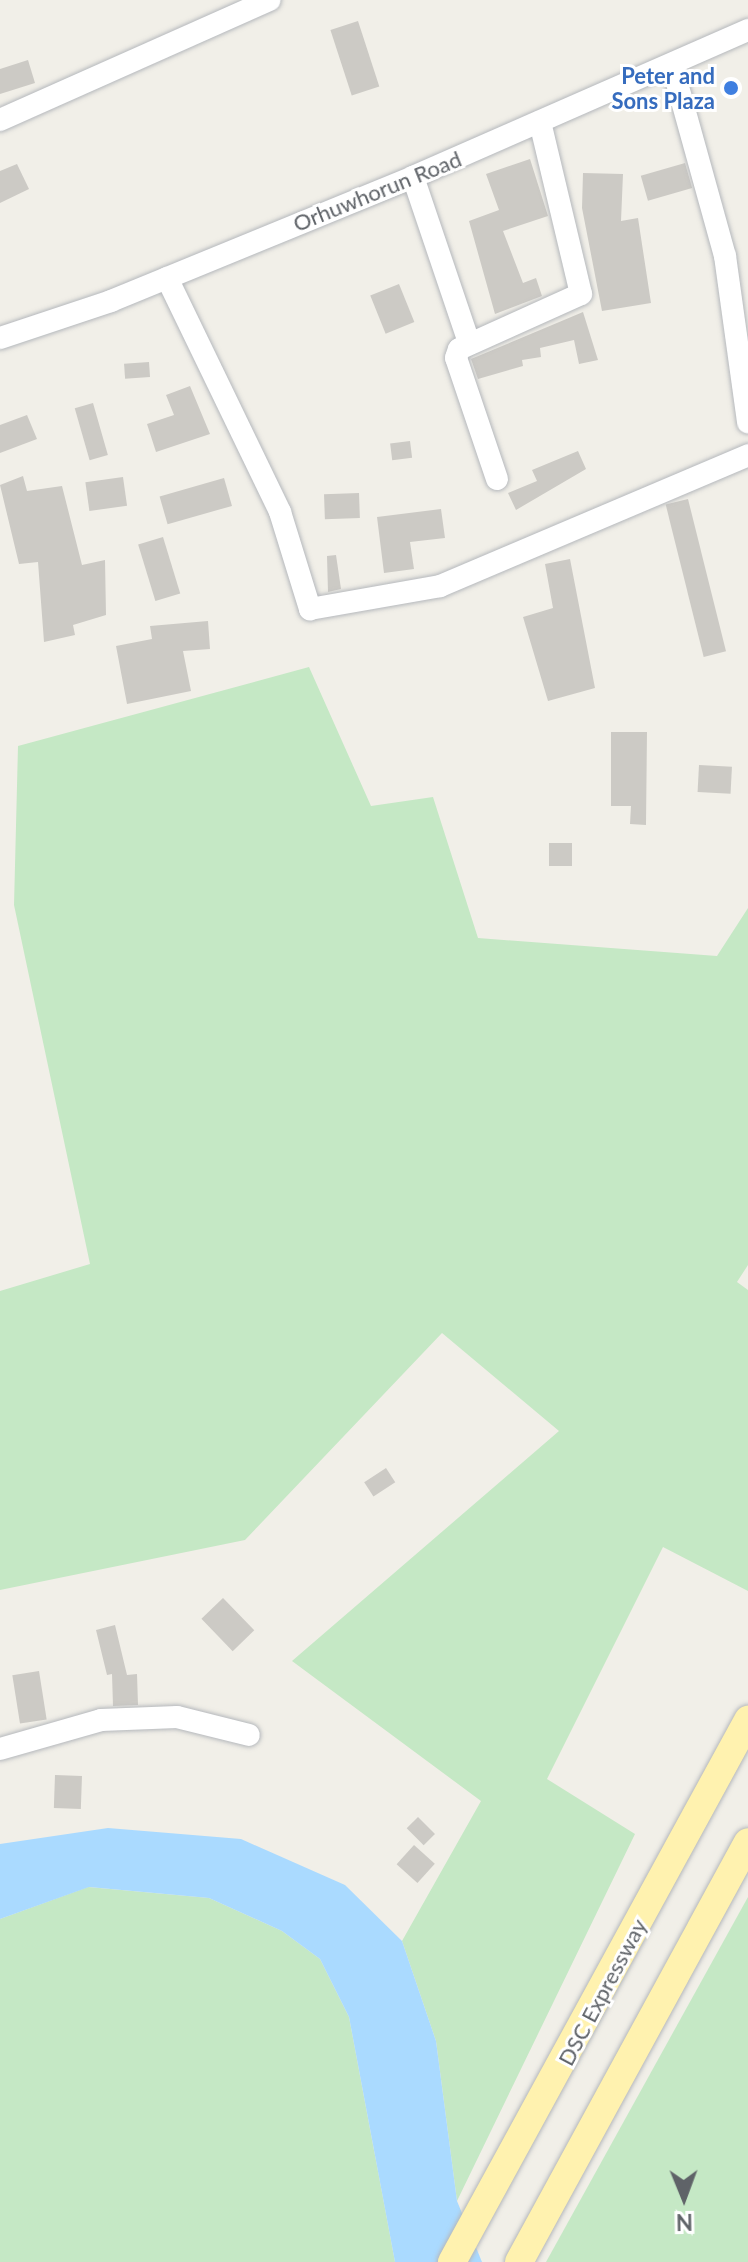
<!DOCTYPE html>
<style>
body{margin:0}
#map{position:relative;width:748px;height:2262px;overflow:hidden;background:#f1efe8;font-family:Lato,sans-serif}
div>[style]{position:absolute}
.green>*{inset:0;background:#c5e8c5}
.water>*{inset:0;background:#aadaff}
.building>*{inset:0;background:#cccac5;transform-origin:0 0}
.roads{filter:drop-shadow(0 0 2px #b5b8bc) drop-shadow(0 0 2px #b5b8bc)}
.minor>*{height:22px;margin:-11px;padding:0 11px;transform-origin:11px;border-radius:11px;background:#fff}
.major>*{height:28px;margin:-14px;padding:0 14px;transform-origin:14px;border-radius:14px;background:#fff2af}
.dots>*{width:22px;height:22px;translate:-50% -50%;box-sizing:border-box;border:4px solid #fff;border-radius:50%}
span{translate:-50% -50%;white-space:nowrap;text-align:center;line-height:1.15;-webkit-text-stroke:6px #fff;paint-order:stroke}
.shop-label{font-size:22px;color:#366cbe;font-weight:700}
.right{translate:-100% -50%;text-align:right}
.street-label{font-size:22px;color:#5f6368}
.north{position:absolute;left:644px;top:2158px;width:80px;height:80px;-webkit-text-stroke:6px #fff;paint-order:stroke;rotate:179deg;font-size:22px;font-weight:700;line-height:32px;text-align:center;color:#5f6368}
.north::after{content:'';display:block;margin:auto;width:28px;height:36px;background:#5f6368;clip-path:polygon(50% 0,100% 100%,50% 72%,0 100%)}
</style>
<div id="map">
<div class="green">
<i style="clip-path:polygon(309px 667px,371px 806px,433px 797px,478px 938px,717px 956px,748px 908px,748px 1265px,737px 1282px,748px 1290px,748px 1591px,663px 1547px,547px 1779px,635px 1834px,457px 2201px,436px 2041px,402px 1941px,481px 1801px,292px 1661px,559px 1431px,442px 1333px,245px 1540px,0 1590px,0 1291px,90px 1264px,14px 905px,18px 746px)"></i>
<i style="clip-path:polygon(88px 1887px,209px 1898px,282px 1931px,320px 1959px,349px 2017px,395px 2262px,0 2262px,0 1919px)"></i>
<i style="clip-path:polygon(748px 1897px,748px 2262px,546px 2262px)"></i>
</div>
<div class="water">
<i style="clip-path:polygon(108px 1828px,241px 1839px,345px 1885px,402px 1941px,436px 2041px,457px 2201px,482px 2262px,395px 2262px,349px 2017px,320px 1959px,282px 1931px,209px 1898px,89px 1887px,0 1919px,0 1844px)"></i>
</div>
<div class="building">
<i style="left:358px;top:21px;width:69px;height:29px;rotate:72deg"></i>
<i style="clip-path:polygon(28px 60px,35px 83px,0 94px,0 69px)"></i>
<i style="clip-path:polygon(530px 159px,548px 216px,503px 231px,523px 283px,536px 278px,542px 296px,495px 314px,469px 221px,499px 210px,486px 174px)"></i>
<i style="left:685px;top:163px;width:26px;height:46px;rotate:74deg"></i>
<i style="clip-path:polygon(17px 164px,29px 189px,0 203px,0 171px)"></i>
<i style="clip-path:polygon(583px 173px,623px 174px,621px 221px,638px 218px,651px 303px,602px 311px,582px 208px)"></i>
<i style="left:399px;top:284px;width:41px;height:31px;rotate:68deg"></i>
<i style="clip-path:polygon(583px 312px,598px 360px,579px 364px,574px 340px,540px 348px,541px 357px,522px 360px,523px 366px,478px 379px,471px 359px)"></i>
<i style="left:149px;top:362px;width:15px;height:25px;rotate:86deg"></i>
<i style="clip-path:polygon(190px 386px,210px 434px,156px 452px,147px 424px,174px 415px,166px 395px)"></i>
<i style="left:93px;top:403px;width:54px;height:19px;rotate:74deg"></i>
<i style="clip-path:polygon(27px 415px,37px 439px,0 453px,0 425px)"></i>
<i style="left:410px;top:441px;width:17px;height:20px;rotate:83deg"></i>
<i style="clip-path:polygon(578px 451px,586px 469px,516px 510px,508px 493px,537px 481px,532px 470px)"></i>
<i style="clip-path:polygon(23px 476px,27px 491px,62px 486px,82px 565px,105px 560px,106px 615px,73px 625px,75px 635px,44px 642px,38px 562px,19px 564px,0 485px)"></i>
<i style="left:123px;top:477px;width:29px;height:38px;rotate:82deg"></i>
<i style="left:224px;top:478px;width:29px;height:67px;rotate:74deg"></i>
<i style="left:359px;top:493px;width:25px;height:35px;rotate:88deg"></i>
<i style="left:688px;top:499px;width:157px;height:23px;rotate:76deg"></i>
<i style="clip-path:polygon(441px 509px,445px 538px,410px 542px,414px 569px,384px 573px,377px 517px)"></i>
<i style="left:163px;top:537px;width:59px;height:26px;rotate:73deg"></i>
<i style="clip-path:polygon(336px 555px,341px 589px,328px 592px,327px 556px)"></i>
<i style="clip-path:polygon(570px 559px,595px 688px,548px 701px,523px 617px,553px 608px,545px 564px)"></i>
<i style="clip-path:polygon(208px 621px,210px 649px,183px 651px,191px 691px,127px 704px,116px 646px,152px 639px,150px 626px)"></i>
<i style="clip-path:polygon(611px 732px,647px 732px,646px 825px,630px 824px,631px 806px,611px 806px)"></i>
<i style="left:699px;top:765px;width:33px;height:27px;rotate:3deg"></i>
<i style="left:549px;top:843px;width:23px;height:23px"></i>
<i style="left:386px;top:1468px;width:17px;height:26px;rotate:57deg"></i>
<i style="left:223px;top:1598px;width:45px;height:30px;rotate:46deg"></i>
<i style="clip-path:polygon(115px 1625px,127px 1675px,137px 1674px,138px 1705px,113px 1706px,112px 1674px,107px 1675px,96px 1630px)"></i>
<i style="left:39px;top:1671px;width:49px;height:27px;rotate:81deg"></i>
<i style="left:55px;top:1775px;width:27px;height:33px;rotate:2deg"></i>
<i style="left:418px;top:1817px;width:24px;height:16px;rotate:45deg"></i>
<i style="left:414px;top:1845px;width:28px;height:26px;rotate:42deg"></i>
</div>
<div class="roads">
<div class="minor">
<i style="left:672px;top:65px;width:198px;rotate:74.5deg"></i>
<i style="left:725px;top:256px;width:168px;rotate:82.1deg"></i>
<i style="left:0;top:120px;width:295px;rotate:-24deg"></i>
<i style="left:413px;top:177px;width:174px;rotate:71.3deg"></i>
<i style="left:167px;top:278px;width:260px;rotate:64.2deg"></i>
<i style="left:280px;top:512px;width:102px;rotate:72.8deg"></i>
<i style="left:310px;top:609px;width:132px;rotate:-10deg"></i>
<i style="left:440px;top:586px;width:335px;rotate:-23deg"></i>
<i style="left:0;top:338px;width:117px;rotate:-18.4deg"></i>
<i style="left:111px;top:301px;width:326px;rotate:-22.3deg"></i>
<i style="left:413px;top:177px;width:366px;rotate:-23.7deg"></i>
<i style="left:497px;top:479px;width:128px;rotate:-108.7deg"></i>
<i style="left:456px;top:358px;width:9px;rotate:-72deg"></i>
<i style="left:459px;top:349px;width:134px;rotate:-24.3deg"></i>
<i style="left:581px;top:294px;width:177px;rotate:-103.4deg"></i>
<i style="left:0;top:1749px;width:105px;rotate:-16deg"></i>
<i style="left:101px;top:1720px;width:76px;rotate:-2.3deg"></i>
<i style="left:177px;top:1717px;width:74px;rotate:14deg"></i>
</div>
<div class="major">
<i style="left:452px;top:2262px;width:618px;rotate:-61.36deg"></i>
<i style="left:519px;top:2262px;width:478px;rotate:-61.4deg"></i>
</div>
</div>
<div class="dots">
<i style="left:731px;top:88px;background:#3f7fe0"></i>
</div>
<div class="shop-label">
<span class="right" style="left:715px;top:88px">Peter and<br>Sons Plaza</span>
</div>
<div class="street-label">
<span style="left:377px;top:191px;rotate:-22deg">Orhuwhorun Road</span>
<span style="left:602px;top:1992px;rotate:-62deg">DSC Expressway</span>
</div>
<div class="north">N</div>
</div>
